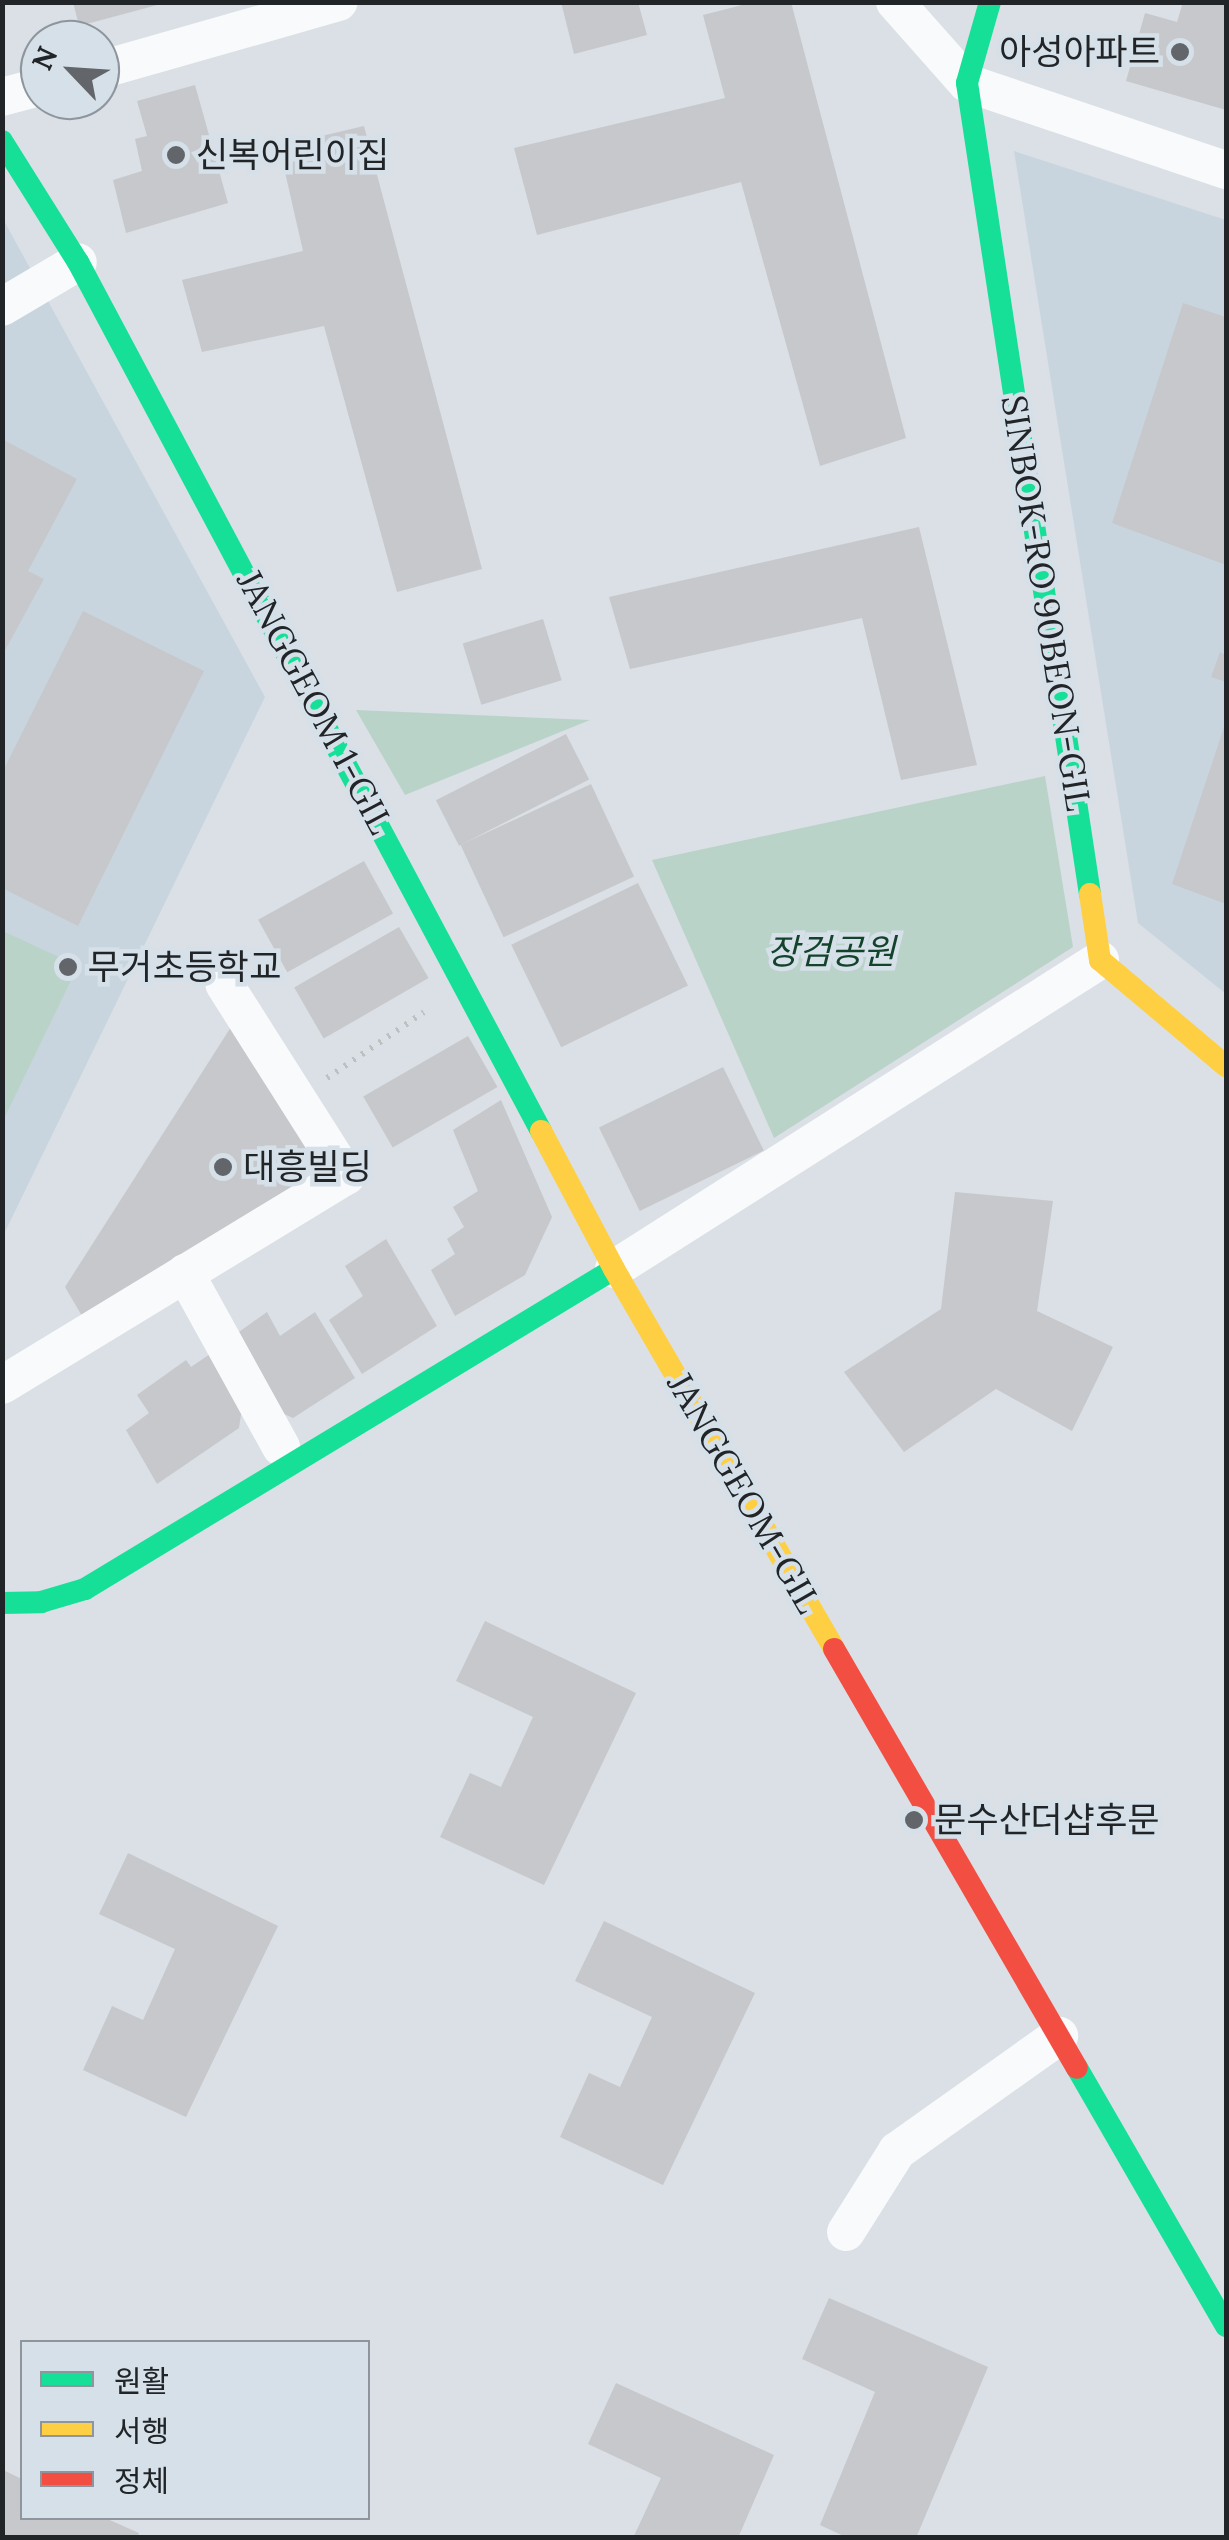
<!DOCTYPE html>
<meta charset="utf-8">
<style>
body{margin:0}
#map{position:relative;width:1229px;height:2540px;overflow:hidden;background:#dae0e5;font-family:Lora,"Noto Sans KR",serif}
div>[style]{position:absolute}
.built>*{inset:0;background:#c9d5de}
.green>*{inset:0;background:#bad3c8}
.building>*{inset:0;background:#c6c8cc;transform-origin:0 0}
.path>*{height:6px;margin-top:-3px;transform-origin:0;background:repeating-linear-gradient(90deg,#bdc0c0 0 2.5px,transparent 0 10.5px)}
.street>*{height:38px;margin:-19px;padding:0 19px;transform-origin:19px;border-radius:19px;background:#f9fafb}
.fast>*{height:22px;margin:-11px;padding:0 11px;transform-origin:11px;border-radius:11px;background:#16e098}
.slow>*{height:22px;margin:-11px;padding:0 11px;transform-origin:11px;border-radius:11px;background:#ffcf43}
.jam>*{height:22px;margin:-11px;padding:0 11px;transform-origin:11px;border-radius:11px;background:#f24e42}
.dots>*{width:28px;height:28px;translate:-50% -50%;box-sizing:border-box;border:5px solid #d6e0e9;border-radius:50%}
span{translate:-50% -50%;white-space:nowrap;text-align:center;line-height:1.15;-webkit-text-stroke:9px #d6e0e9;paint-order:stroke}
.poi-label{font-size:35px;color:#212528}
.right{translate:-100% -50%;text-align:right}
.left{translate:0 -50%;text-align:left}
.street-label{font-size:35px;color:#212528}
.park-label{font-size:35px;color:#14432c;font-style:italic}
.frame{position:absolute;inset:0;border:5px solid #212528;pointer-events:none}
.legend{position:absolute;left:20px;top:2340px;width:350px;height:180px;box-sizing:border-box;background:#d6e0e9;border:2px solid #8e959c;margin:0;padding:12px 18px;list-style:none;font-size:30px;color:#212528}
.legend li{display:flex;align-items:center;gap:20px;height:50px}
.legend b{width:50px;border:2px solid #8e959c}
.north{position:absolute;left:20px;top:20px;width:100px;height:100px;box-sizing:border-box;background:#d6e0e9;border:2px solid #8e959c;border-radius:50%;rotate:295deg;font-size:28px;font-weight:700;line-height:40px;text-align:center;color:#212528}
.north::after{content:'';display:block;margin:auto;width:35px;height:45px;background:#62666a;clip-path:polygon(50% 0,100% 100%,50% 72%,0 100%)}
</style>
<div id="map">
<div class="built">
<i style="clip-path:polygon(1014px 151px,1226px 220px,1226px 994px,1138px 923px)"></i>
<i style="clip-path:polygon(2px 217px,265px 697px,3px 1236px,2px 1236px)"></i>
</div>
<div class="green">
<i style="clip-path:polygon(356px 710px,590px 720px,405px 795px)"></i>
<i style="clip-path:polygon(1045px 776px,1073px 947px,774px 1138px,652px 860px)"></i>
<i style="clip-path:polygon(3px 931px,78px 966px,3px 1121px)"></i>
</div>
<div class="building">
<i style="clip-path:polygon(73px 2px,161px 2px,161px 4px,79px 26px)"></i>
<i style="clip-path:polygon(561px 2px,638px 2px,647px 35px,574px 54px)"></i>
<i style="clip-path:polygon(754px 2px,791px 2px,906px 438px,820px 466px,741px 182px,537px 235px,514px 148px,725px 98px,703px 15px)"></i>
<i style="clip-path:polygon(1183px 2px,1226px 2px,1226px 110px,1126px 81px,1145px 13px,1177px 22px)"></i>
<i style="clip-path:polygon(195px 85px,228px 203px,126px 233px,113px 180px,142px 171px,135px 139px,147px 136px,137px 101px)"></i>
<i style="clip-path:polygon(364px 126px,482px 569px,397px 592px,324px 326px,202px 352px,182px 280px,303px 251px,279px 146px)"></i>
<i style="clip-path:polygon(1183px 303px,1226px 317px,1226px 565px,1112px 523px)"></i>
<i style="clip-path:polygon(2px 439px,77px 479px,28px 571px,44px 579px,2px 656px)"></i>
<i style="clip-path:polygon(919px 527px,977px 765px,901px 780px,862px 618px,630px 669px,609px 597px)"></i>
<i style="clip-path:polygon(83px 611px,204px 671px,78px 926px,2px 888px,2px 773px)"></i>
<i style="left:543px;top:619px;width:64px;height:84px;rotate:73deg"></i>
<i style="clip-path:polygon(1220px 652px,1226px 655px,1226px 682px,1211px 677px)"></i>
<i style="clip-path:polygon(1226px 721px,1226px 904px,1172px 884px)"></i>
<i style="left:566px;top:734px;width:51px;height:146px;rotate:63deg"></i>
<i style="left:591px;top:784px;width:102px;height:144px;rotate:65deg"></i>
<i style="left:364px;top:861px;width:60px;height:121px;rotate:61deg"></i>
<i style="left:638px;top:883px;width:114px;height:141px;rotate:64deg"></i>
<i style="left:399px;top:927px;width:59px;height:121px;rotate:60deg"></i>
<i style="clip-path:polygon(231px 1027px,308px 1149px,299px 1184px,85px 1321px,65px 1287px)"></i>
<i style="left:468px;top:1036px;width:59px;height:121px;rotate:60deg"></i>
<i style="left:723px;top:1067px;width:93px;height:138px;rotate:64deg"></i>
<i style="clip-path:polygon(501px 1100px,552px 1217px,525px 1275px,455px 1316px,431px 1270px,455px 1254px,447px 1239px,464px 1227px,453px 1207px,478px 1191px,453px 1130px)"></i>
<i style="clip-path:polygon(955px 1192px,1053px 1201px,1037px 1311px,1113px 1347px,1072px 1431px,996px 1389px,904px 1452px,844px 1372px,941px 1309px)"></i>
<i style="clip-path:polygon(386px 1239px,437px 1326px,362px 1374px,329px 1320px,363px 1296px,345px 1266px)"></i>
<i style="clip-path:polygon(267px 1312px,280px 1336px,315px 1312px,355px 1378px,293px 1418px,266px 1406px,229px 1339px)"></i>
<i style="clip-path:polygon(213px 1352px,243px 1401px,239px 1428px,157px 1484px,126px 1430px,149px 1413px,137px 1395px,186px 1360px,191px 1367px)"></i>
<i style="clip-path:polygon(485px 1621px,636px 1693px,544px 1885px,440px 1837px,470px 1773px,501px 1787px,533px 1717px,456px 1681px)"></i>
<i style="clip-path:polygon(128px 1853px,278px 1926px,186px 2117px,83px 2070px,112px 2006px,143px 2020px,175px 1949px,99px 1914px)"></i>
<i style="clip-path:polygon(604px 1921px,755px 1993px,663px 2185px,560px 2137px,589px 2073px,620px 2087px,652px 2017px,575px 1981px)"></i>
<i style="clip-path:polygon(829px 2298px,988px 2367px,916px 2538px,848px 2538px,820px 2525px,875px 2392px,802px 2359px)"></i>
<i style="clip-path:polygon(616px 2383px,774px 2455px,738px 2538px,633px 2538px,661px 2478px,588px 2444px)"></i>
<i style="clip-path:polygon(3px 2470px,22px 2479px,22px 2518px,105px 2518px,139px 2533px,137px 2538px,3px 2538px)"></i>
</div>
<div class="path">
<i style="left:327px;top:1078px;width:117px;rotate:-34.2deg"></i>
</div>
<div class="street">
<i style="left:895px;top:2px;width:108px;rotate:48.4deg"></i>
<i style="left:967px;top:83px;width:273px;rotate:18.6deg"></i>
<i style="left:100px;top:70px;width:248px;rotate:-15.9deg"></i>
<i style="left:2px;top:97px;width:39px;rotate:-15deg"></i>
<i style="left:2px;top:307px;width:88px;rotate:-30.6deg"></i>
<i style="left:614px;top:1269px;width:576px;rotate:-32.45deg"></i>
<i style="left:185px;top:1273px;width:199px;rotate:61.1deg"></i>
<i style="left:2px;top:1385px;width:403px;rotate:-31.3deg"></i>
<i style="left:346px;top:1176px;width:227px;rotate:-122.4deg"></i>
<i style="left:846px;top:2232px;width:96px;rotate:-57.8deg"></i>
<i style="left:897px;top:2151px;width:199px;rotate:-35.4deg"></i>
</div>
<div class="fast">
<i style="left:990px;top:2px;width:84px;rotate:105.9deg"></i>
<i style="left:967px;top:83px;width:820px;rotate:81.38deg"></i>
<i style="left:2px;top:141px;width:143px;rotate:57.9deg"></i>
<i style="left:78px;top:262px;width:985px;rotate:61.95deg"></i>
<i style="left:2px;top:1603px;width:39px;rotate:-1deg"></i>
<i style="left:41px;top:1602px;width:46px;rotate:-16.5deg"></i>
<i style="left:85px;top:1589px;width:618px;rotate:-31.17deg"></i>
<i style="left:1077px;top:2068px;width:298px;rotate:60deg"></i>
</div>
<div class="slow">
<i style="left:1090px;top:894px;width:67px;rotate:81.4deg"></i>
<i style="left:1100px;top:960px;width:165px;rotate:40.1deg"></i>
<i style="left:541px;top:1131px;width:156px;rotate:62.1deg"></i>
<i style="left:614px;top:1269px;width:439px;rotate:59.9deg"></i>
</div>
<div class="jam">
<i style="left:834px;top:1649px;width:484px;rotate:59.9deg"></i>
</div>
<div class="dots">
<i style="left:1180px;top:52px;background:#62666a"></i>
<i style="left:176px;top:155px;background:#62666a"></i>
<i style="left:68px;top:967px;background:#62666a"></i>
<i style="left:223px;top:1167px;background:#62666a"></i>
<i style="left:914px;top:1820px;background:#62666a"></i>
</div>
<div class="poi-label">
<span class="right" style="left:1160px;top:52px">아성아파트</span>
<span class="left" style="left:196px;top:155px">신복어린이집</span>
<span class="left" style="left:88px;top:967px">무거초등학교</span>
<span class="left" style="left:243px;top:1167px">대흥빌딩</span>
<span class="left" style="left:934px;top:1820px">문수산더샵후문</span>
</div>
<div class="street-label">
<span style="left:1046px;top:603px;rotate:81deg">SINBOK-RO 90BEON-GIL</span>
<span style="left:315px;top:702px;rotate:62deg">JANGGEOM 1-GIL</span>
<span style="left:744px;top:1493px;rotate:60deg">JANGGEOM-GIL</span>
</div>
<div class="park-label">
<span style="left:831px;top:952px">장검공원</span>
</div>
<div class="frame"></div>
<ul class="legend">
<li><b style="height:12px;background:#16e098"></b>원활</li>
<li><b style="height:12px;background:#ffcf43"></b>서행</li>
<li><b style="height:12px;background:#f24e42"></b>정체</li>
</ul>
<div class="north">N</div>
</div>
